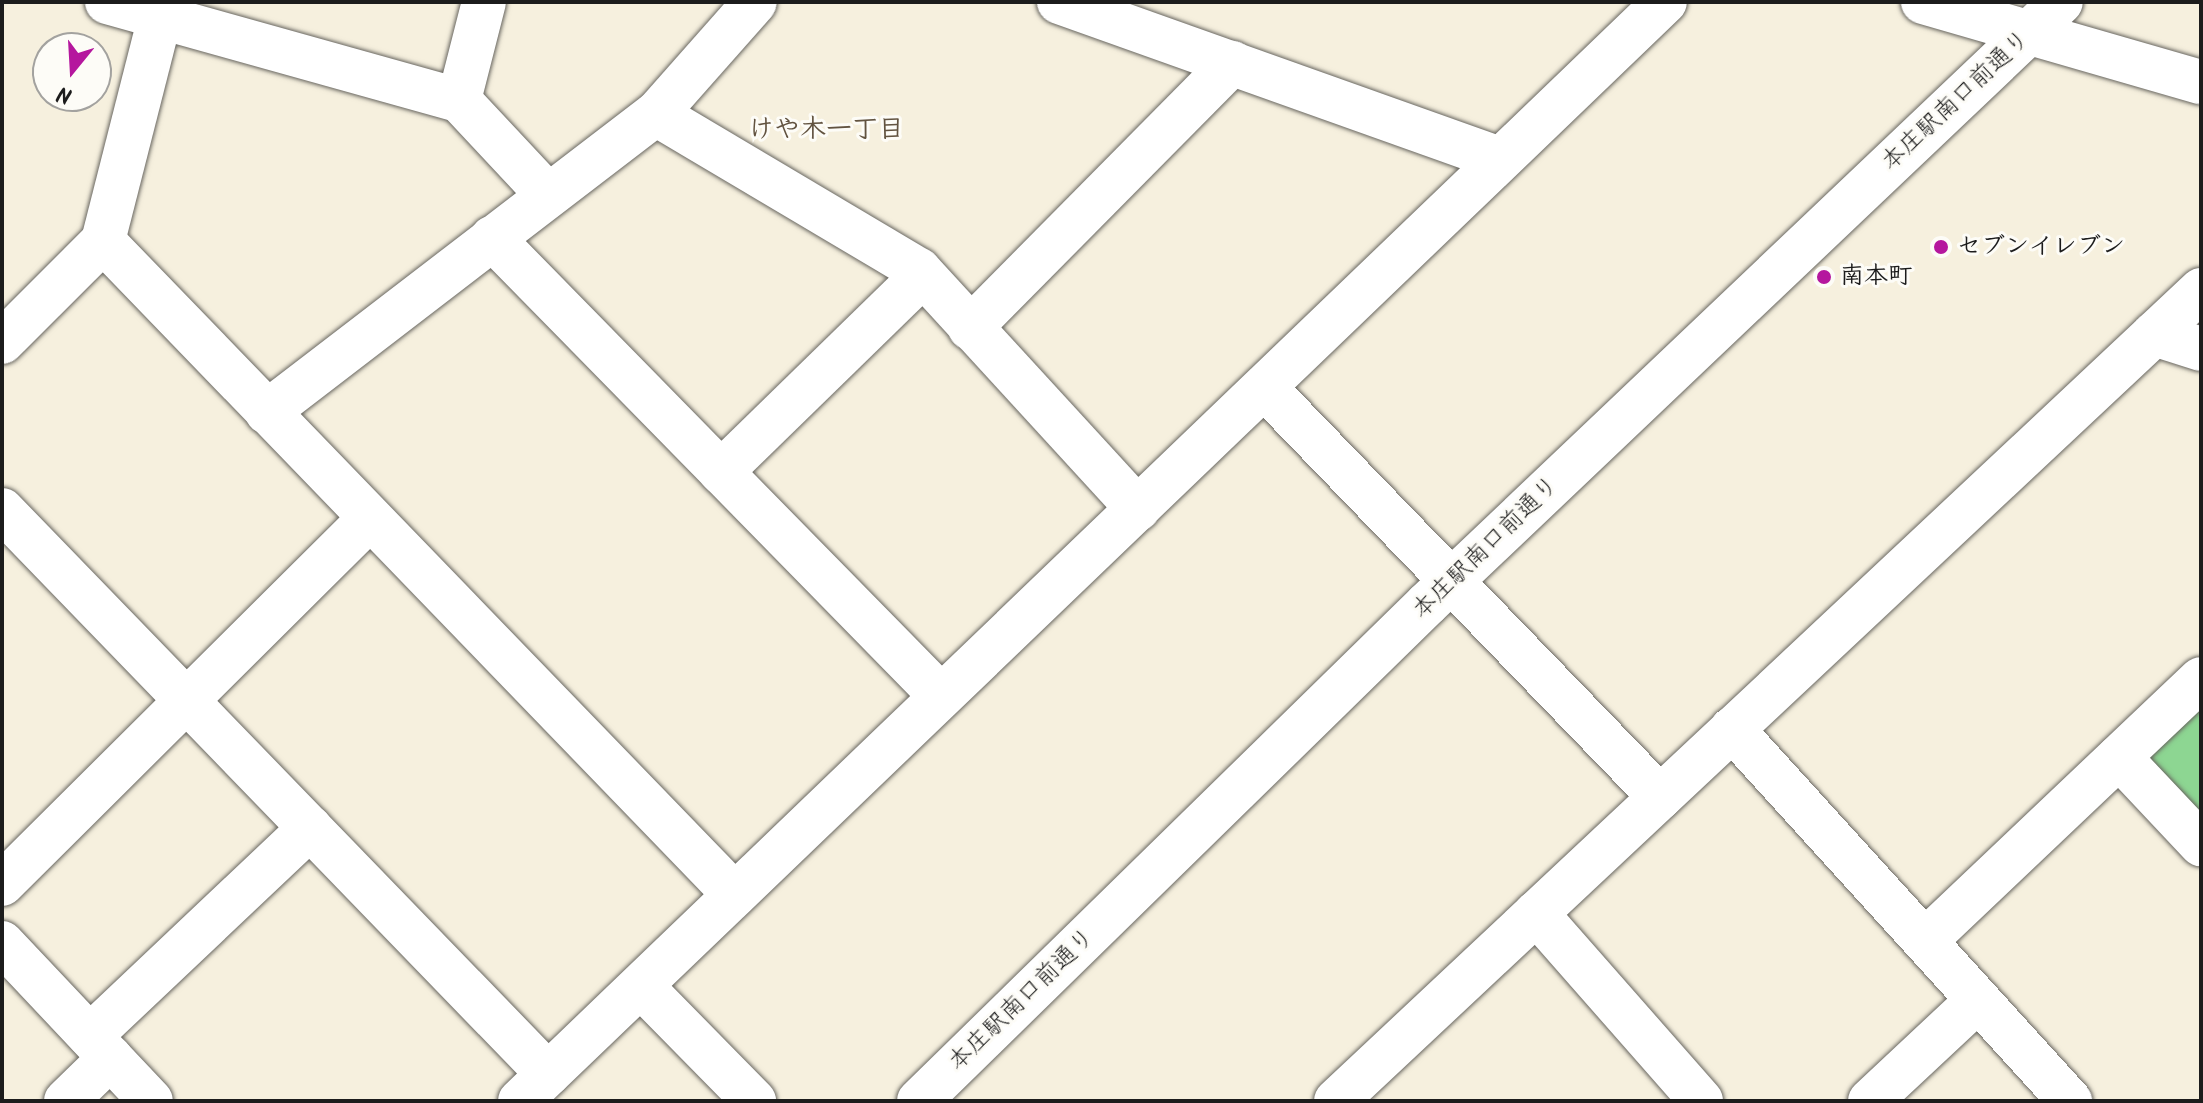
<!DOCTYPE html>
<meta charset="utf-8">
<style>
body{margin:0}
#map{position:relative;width:2203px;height:1103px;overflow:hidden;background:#f6f0de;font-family:Kalam,"Klee One",sans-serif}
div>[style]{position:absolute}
.green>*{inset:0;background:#8dd692}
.roads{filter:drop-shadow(0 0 2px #686660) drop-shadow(0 0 2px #686660)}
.minor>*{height:44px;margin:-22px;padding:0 22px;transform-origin:22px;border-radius:22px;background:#fff}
.dots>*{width:22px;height:22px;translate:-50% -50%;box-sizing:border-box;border:4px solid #fdfcf7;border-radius:50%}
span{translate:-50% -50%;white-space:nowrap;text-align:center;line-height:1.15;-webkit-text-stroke:6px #fdfcf7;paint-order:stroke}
.street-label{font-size:24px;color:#1c1c1c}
.poi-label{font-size:24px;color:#1c1c1c;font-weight:700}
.left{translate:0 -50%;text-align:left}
.neighbourhood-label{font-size:26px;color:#625340;font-weight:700}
.frame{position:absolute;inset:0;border:4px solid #1c1c1c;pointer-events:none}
.north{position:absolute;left:32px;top:32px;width:80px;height:80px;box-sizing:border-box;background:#fdfcf7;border:2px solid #a3a29f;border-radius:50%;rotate:198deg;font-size:22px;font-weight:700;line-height:32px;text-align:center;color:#1c1c1c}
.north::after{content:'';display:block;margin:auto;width:28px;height:36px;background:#b5179e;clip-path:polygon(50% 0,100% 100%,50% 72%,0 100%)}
</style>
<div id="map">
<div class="green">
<i style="clip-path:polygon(2201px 694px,2201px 824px,2148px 758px)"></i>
</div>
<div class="roads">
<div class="minor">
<i style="left:107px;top:2px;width:365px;rotate:15.6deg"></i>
<i style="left:459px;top:100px;width:130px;rotate:46.9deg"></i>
<i style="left:1059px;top:2px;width:466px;rotate:19.6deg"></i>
<i style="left:1923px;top:2px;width:289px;rotate:16.1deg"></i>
<i style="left:459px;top:100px;width:101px;rotate:-75.7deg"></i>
<i style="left:656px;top:114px;width:306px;rotate:30.7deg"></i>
<i style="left:919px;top:270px;width:324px;rotate:47.5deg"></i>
<i style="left:492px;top:238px;width:641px;rotate:45.57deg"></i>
<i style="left:103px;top:241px;width:909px;rotate:45.98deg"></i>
<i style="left:970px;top:328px;width:373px;rotate:-45.3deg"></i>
<i style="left:2154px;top:334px;width:49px;rotate:17.7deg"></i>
<i style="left:2px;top:342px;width:143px;rotate:-45deg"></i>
<i style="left:103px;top:241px;width:230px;rotate:-75.7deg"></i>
<i style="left:1265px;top:388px;width:569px;rotate:46deg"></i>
<i style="left:267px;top:412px;width:490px;rotate:-37.5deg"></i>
<i style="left:656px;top:114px;width:149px;rotate:-48.5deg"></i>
<i style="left:721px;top:472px;width:281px;rotate:-44.3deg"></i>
<i style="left:2px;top:510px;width:785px;rotate:45.93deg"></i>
<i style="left:1732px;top:729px;width:503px;rotate:47.74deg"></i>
<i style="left:2119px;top:757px;width:120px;rotate:46.7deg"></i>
<i style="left:2px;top:884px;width:519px;rotate:-44.84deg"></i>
<i style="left:1536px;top:913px;width:250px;rotate:48.7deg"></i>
<i style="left:1928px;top:938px;width:376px;rotate:-43.5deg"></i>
<i style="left:2px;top:943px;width:217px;rotate:46.7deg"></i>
<i style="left:642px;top:987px;width:160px;rotate:45.5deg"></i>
<i style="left:90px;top:1036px;width:303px;rotate:-43.4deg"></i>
<i style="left:66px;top:1101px;width:62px;rotate:-44.3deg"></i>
<i style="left:520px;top:1101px;width:1587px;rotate:-43.83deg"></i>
<i style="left:919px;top:1101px;width:711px;rotate:-44.37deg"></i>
<i style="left:1427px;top:604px;width:874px;rotate:-43.52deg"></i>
<i style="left:1336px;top:1101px;width:1186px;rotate:-43.15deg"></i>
<i style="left:1870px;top:1101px;width:148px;rotate:-43.1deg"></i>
</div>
</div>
<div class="dots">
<i style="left:1941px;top:247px;background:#b5179e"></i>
<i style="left:1824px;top:277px;background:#b5179e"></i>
</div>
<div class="street-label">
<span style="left:1956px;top:101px;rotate:-43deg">本庄駅南口前通り</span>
<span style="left:1486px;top:548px;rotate:-44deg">本庄駅南口前通り</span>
<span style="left:1022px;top:1000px;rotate:-44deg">本庄駅南口前通り</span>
</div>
<div class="poi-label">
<span class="left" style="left:1957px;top:247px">セブンイレブン</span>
<span class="left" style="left:1840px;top:277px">南本町</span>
</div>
<div class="neighbourhood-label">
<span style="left:826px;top:131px">けや木一丁目</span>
</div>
<div class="frame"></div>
<div class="north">N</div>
</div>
